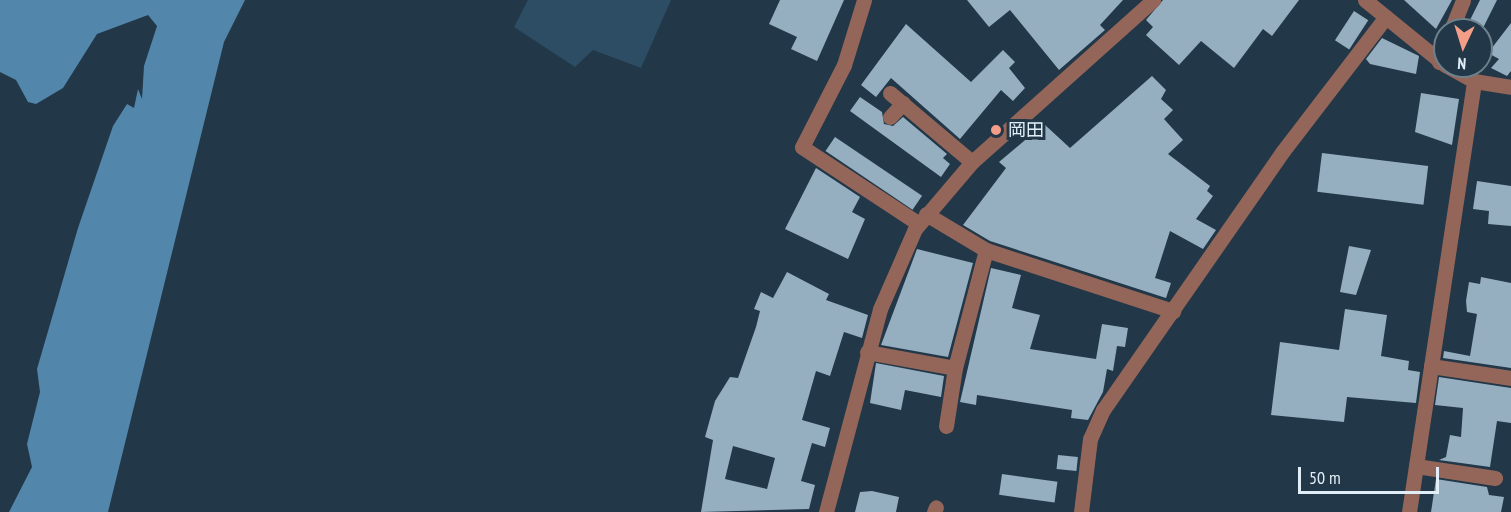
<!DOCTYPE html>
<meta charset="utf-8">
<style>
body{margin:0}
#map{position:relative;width:1511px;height:512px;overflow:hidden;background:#223747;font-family:"PT Sans Narrow","Noto Sans JP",sans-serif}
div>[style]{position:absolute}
.green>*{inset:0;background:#2c4d64}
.water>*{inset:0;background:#5386ab}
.building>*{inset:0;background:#95aec0;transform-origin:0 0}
.minor>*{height:15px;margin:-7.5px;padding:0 7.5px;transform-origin:7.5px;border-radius:7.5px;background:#936659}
.dots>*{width:16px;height:16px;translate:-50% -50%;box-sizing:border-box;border:3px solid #223747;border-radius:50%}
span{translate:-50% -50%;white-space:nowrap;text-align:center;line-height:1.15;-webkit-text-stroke:6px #223747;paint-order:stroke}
.poi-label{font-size:18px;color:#e1eef7}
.left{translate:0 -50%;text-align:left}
.north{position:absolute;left:1433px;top:18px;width:60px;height:60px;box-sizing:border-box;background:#223747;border:2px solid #6e808d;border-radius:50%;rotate:184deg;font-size:16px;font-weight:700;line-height:24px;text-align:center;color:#e1eef7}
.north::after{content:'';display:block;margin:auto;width:21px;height:27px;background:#f49e87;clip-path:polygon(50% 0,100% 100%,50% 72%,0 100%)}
.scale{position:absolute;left:1298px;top:467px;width:141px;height:27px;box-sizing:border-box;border:3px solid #e1eef7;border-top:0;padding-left:8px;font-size:18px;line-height:21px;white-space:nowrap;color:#e1eef7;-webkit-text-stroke:4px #223747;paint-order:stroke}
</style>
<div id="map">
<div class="green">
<i style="clip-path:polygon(528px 0,671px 0,641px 68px,593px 50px,575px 67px,514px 27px)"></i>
</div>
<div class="water">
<i style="clip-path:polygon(0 0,245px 0,224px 42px,108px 512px,9px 512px,32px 467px,27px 444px,40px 392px,37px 369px,78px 228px,113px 126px,127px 104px,134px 108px,138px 89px,142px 99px,144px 66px,157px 26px,148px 15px,97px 34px,63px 88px,36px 104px,28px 102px,16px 80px,0 72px)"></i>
</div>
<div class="building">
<i style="clip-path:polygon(780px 0,844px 0,817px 61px,791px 49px,797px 37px,769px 24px)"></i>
<i style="clip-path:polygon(967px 0,1123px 0,1100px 25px,1105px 30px,1059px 70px,1010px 10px,989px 27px)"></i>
<i style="clip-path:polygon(1163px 0,1299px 0,1272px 36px,1263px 29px,1234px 68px,1201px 41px,1179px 65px,1146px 35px,1153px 27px,1146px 20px)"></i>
<i style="clip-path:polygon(1404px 0,1452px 0,1436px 29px)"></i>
<i style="clip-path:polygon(1480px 0,1497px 0,1482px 30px,1465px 30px)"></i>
<i style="left:1354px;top:11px;width:17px;height:35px;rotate:33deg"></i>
<i style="clip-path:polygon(1511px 23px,1511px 71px,1507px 76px,1491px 68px,1499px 59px,1488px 53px)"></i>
<i style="clip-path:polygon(906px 24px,971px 82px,1003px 50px,1015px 62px,1009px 68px,1025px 88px,1013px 101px,1001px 90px,960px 139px,891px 78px,876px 97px,861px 85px)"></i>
<i style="clip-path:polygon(1382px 38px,1419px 56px,1416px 74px,1370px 64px,1366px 59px)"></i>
<i style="clip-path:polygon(1152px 76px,1166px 90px,1161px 99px,1173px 110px,1164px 119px,1183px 140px,1168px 154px,1210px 186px,1207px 191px,1213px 196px,1196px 219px,1216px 230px,1203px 249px,1170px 231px,1155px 278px,1171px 283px,1166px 298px,990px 241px,963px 225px,1006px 168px,999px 162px,1044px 124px,1070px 148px)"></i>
<i style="clip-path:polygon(1421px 93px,1459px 99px,1452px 145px,1415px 132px)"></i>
<i style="clip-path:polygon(860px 97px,882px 112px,884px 124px,893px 126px,903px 117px,947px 154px,943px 158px,950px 164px,941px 177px,850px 111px)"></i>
<i style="left:835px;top:137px;width:105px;height:17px;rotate:34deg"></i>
<i style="left:1322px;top:153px;width:107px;height:39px;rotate:7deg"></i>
<i style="clip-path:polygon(816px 168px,860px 197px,852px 212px,865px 219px,848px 259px,785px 229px)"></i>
<i style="clip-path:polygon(1477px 181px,1511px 186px,1511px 226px,1488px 224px,1489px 211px,1473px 209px)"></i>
<i style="clip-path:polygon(1349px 246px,1371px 250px,1356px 295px,1340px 292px)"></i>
<i style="clip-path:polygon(917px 249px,973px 263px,948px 357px,881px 345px)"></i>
<i style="clip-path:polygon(991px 268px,1021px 275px,1012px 308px,1040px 315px,1030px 349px,1096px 359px,1102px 324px,1128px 328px,1125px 347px,1117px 346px,1113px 371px,1107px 369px,1103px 392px,1088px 420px,1071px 418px,1072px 410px,977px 395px,976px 405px,960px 402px)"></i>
<i style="clip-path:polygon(evenodd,787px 272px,829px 294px,826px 300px,868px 315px,862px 338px,844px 332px,830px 376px,816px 371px,802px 420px,830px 428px,825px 447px,812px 443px,801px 481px,815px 485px,809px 509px,701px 512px,713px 440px,705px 437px,715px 401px,730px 377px,738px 378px,756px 327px,760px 311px,754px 309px,761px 292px,773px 298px,787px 272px,733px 446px,775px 458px,767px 489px,725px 479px,733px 446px)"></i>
<i style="clip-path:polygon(1481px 277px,1511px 283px,1511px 368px,1443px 358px,1444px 351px,1470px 356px,1477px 314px,1467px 312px,1466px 301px,1469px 282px,1480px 284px)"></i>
<i style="clip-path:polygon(1345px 309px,1387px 315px,1381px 356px,1409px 361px,1408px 370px,1420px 372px,1416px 403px,1347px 397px,1344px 422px,1271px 415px,1280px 342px,1339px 350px)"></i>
<i style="clip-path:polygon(876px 363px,944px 376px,941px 397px,905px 390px,901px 410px,870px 403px)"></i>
<i style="clip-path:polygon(1439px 377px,1511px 388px,1511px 423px,1497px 421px,1490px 467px,1439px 460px,1446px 457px,1450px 435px,1461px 437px,1463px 408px,1435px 405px)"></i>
<i style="left:1058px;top:455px;width:20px;height:14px;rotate:6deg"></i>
<i style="left:1002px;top:474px;width:56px;height:21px;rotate:8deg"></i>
<i style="clip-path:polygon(1436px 479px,1487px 487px,1489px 495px,1504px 497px,1501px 512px,1431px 512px)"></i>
<i style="clip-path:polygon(872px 491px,899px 497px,896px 512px,855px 512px,860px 492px)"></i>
</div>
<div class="minor">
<i style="left:864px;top:0;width:68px;rotate:107.1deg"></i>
<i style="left:844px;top:65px;width:92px;rotate:117.1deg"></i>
<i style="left:802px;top:147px;width:140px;rotate:33.3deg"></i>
<i style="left:1365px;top:0;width:103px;rotate:39.1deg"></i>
<i style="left:1451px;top:30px;width:32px;rotate:-68deg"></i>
<i style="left:1439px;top:62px;width:17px;rotate:-69deg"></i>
<i style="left:1447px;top:66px;width:31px;rotate:29deg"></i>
<i style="left:1474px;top:81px;width:37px;rotate:9deg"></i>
<i style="left:890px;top:93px;width:107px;rotate:40.1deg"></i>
<i style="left:890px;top:117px;width:19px;rotate:-47deg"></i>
<i style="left:926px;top:214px;width:70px;rotate:31deg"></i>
<i style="left:986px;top:250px;width:197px;rotate:18.1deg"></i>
<i style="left:867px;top:352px;width:89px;rotate:10.3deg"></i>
<i style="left:1431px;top:366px;width:81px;rotate:8.5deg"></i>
<i style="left:946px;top:426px;width:59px;rotate:-81.2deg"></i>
<i style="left:955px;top:368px;width:122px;rotate:-75.3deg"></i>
<i style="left:1416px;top:466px;width:80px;rotate:8.6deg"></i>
<i style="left:826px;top:512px;width:210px;rotate:-75.1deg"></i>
<i style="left:880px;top:309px;width:87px;rotate:-66.4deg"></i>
<i style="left:915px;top:229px;width:88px;rotate:-49.6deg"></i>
<i style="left:972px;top:162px;width:243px;rotate:-41.8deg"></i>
<i style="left:934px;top:512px;width:5px;rotate:-68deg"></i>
<i style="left:1081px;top:512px;width:74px;rotate:-83deg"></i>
<i style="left:1090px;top:439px;width:32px;rotate:-66deg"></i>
<i style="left:1103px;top:410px;width:315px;rotate:-55.2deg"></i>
<i style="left:1283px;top:151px;width:169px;rotate:-52.5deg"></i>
<i style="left:1409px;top:512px;width:436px;rotate:-81.4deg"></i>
</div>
<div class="dots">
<i style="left:996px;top:130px;background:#f49e87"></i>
</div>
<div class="poi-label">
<span class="left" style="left:1008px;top:130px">岡田</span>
</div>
<div class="north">N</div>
<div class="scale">50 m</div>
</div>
